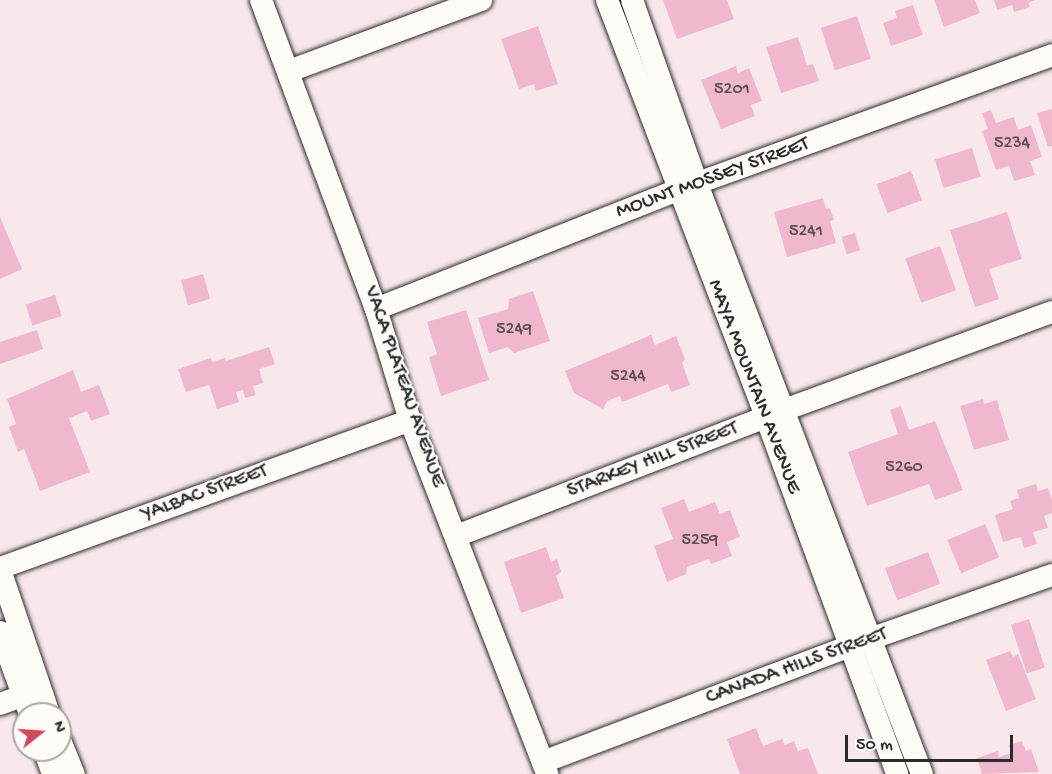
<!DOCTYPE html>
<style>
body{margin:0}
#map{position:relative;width:1052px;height:774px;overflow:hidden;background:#f9e8eb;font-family:"Gochi Hand",sans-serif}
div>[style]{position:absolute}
.building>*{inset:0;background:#f0b8ce;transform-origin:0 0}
.roads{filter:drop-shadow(0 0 2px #2b2b2b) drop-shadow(0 0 2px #2b2b2b)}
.minor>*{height:22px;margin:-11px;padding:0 11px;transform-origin:11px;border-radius:11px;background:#fdfcf7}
span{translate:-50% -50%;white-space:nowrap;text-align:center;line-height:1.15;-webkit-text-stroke:4.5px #fdfcf7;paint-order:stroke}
.number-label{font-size:18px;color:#5c4e54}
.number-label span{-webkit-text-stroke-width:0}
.street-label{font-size:21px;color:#2b2b2b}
.north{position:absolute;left:12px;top:702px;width:60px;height:60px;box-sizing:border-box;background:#fdfcf7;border:2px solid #a9a8a5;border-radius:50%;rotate:73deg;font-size:16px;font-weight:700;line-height:24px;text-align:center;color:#2b2b2b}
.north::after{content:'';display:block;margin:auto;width:21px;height:27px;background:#d1495b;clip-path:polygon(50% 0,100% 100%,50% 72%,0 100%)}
.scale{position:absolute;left:845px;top:735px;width:168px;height:27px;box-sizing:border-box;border:3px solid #2b2b2b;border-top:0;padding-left:8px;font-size:18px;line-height:21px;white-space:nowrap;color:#2b2b2b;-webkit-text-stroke:4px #fdfcf7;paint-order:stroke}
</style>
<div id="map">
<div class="building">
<i style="clip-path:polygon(663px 0,727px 0,734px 19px,677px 39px)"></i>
<i style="clip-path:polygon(934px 0,975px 0,980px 13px,944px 27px)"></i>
<i style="clip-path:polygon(994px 0,1035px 0,1028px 3px,1030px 7px,1014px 12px,1012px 5px,997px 10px)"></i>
<i style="clip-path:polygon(913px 5px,923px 35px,891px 46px,883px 23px,897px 18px,895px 11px)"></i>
<i style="left:857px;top:16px;width:45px;height:38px;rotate:72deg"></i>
<i style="clip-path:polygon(538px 26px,558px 84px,536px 91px,534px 84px,519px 89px,501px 39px)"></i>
<i style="clip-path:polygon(798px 37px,807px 65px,813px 64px,819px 81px,781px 93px,766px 47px)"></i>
<i style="clip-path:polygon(736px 66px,738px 73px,749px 68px,762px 101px,751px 105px,755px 116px,721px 129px,701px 80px)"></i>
<i style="clip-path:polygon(1052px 109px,1052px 146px,1048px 147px,1037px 113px)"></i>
<i style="clip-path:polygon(991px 110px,996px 123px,1014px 117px,1018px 130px,1031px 125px,1042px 157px,1030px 161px,1035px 175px,1014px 181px,1009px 166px,996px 170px,982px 131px,988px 129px,982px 113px)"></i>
<i style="left:972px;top:148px;width:30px;height:39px;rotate:73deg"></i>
<i style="left:911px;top:171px;width:31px;height:37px;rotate:69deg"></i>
<i style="clip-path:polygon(823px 198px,826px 209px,830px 208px,834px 220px,830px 221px,836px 243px,787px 257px,774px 212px)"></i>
<i style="clip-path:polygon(1007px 212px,1022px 259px,989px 269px,999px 299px,975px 307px,950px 230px)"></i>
<i style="clip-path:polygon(0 217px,22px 269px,0 279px)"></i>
<i style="left:855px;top:233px;width:18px;height:14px;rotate:74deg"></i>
<i style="left:940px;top:246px;width:47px;height:37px;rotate:70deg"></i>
<i style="left:203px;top:274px;width:26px;height:23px;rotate:74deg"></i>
<i style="clip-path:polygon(533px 291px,550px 341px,514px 353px,508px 347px,489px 353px,478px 318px,508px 309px,509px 299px)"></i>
<i style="left:55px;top:295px;width:22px;height:31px;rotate:72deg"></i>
<i style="clip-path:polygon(466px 310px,489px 380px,441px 396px,429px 357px,437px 354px,427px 322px)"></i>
<i style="clip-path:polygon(37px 330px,43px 349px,0 364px,0 342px)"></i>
<i style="clip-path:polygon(651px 335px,655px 345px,676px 336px,685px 359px,682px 363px,690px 385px,671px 392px,668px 384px,622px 402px,620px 396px,607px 401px,603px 409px,574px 393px,565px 371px)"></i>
<i style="clip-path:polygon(269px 347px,275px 364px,259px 369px,263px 383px,253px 386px,256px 395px,245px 398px,243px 390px,236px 392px,239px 402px,217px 409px,209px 385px,186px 392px,178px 369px,211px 358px,212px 362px,225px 358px,226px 361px)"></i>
<i style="clip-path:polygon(73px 370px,81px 392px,99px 385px,110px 414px,91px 421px,87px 411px,69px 418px,90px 472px,40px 491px,24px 449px,18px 452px,9px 427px,16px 424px,7px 399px)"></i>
<i style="clip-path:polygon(983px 399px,984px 404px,997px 400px,1009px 440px,974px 450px,960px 406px)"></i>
<i style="clip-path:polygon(901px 406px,909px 430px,935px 421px,963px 490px,935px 500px,929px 484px,867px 506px,848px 452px,898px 434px,890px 410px)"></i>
<i style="clip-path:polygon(1036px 484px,1038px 491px,1048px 488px,1052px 500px,1052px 513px,1044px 516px,1048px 528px,1033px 532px,1037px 544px,1024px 548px,1021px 537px,1003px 542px,995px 515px,1013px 509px,1010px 501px,1019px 498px,1017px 490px)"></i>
<i style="clip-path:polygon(684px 499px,689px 512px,715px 502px,720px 514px,730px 510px,740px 537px,727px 542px,732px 556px,711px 564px,709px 559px,687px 567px,686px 574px,667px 582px,654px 546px,673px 539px,661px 508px)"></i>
<i style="left:985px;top:524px;width:36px;height:41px;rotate:67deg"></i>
<i style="clip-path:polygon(546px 547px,551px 562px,557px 559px,561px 572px,556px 576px,564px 598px,521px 613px,504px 562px)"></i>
<i style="left:928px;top:552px;width:34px;height:46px;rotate:69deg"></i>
<i style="left:1029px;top:619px;width:51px;height:19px;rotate:72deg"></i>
<i style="clip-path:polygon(1010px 651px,1013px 657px,1018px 654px,1036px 699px,1006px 711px,986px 660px)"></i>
<i style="clip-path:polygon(756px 728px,763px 746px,782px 739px,785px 745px,794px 741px,798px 751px,808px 748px,818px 774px,740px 774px,727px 739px)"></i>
<i style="clip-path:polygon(1022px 741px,1026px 751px,1031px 749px,1039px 772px,982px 774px,977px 758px,998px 751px,999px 757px,1011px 753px,1009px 745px)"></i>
</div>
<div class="roads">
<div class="minor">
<i style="left:261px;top:0;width:330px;rotate:69.6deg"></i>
<i style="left:376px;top:309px;width:116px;rotate:73deg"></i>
<i style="left:410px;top:420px;width:380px;rotate:68.8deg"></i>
<i style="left:607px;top:0;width:446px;rotate:69.1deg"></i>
<i style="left:766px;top:417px;width:380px;rotate:69.8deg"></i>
<i style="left:632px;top:0;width:195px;rotate:70.5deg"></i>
<i style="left:697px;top:184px;width:631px;rotate:69.13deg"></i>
<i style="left:289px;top:71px;width:205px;rotate:-20.3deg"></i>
<i style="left:376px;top:309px;width:325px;rotate:-21.5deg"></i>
<i style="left:678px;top:190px;width:398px;rotate:-19.8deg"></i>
<i style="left:456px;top:536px;width:351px;rotate:-21deg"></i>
<i style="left:784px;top:410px;width:285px;rotate:-20.1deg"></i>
<i style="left:0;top:568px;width:436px;rotate:-19.8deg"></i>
<i style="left:0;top:570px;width:152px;rotate:71.2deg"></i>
<i style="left:0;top:632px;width:87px;rotate:69.9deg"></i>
<i style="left:0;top:704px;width:37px;rotate:-20deg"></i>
<i style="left:60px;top:740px;width:37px;rotate:68deg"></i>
<i style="left:44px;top:750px;width:26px;rotate:69deg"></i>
<i style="left:543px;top:762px;width:328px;rotate:-20.7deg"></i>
<i style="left:850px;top:646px;width:214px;rotate:-19.4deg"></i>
</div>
</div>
<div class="number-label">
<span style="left:732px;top:90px">5201</span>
<span style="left:1012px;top:144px">5234</span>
<span style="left:806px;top:232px">5241</span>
<span style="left:514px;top:330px">5249</span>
<span style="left:628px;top:377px">5244</span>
<span style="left:904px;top:468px">5260</span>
<span style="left:700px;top:541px">5259</span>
</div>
<div class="street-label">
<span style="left:713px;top:179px;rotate:-20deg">MOUNT MOSSEY STREET</span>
<span style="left:403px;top:387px;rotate:71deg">VACA PLATEAU AVENUE</span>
<span style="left:753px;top:387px;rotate:69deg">MAYA MOUNTAIN AVENUE</span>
<span style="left:653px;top:461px;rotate:-21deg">STARKEY HILL STREET</span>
<span style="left:205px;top:494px;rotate:-20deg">YALBAC STREET</span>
<span style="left:797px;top:667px;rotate:-20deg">CANADA HILLS STREET</span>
</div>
<div class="north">N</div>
<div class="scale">50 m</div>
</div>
